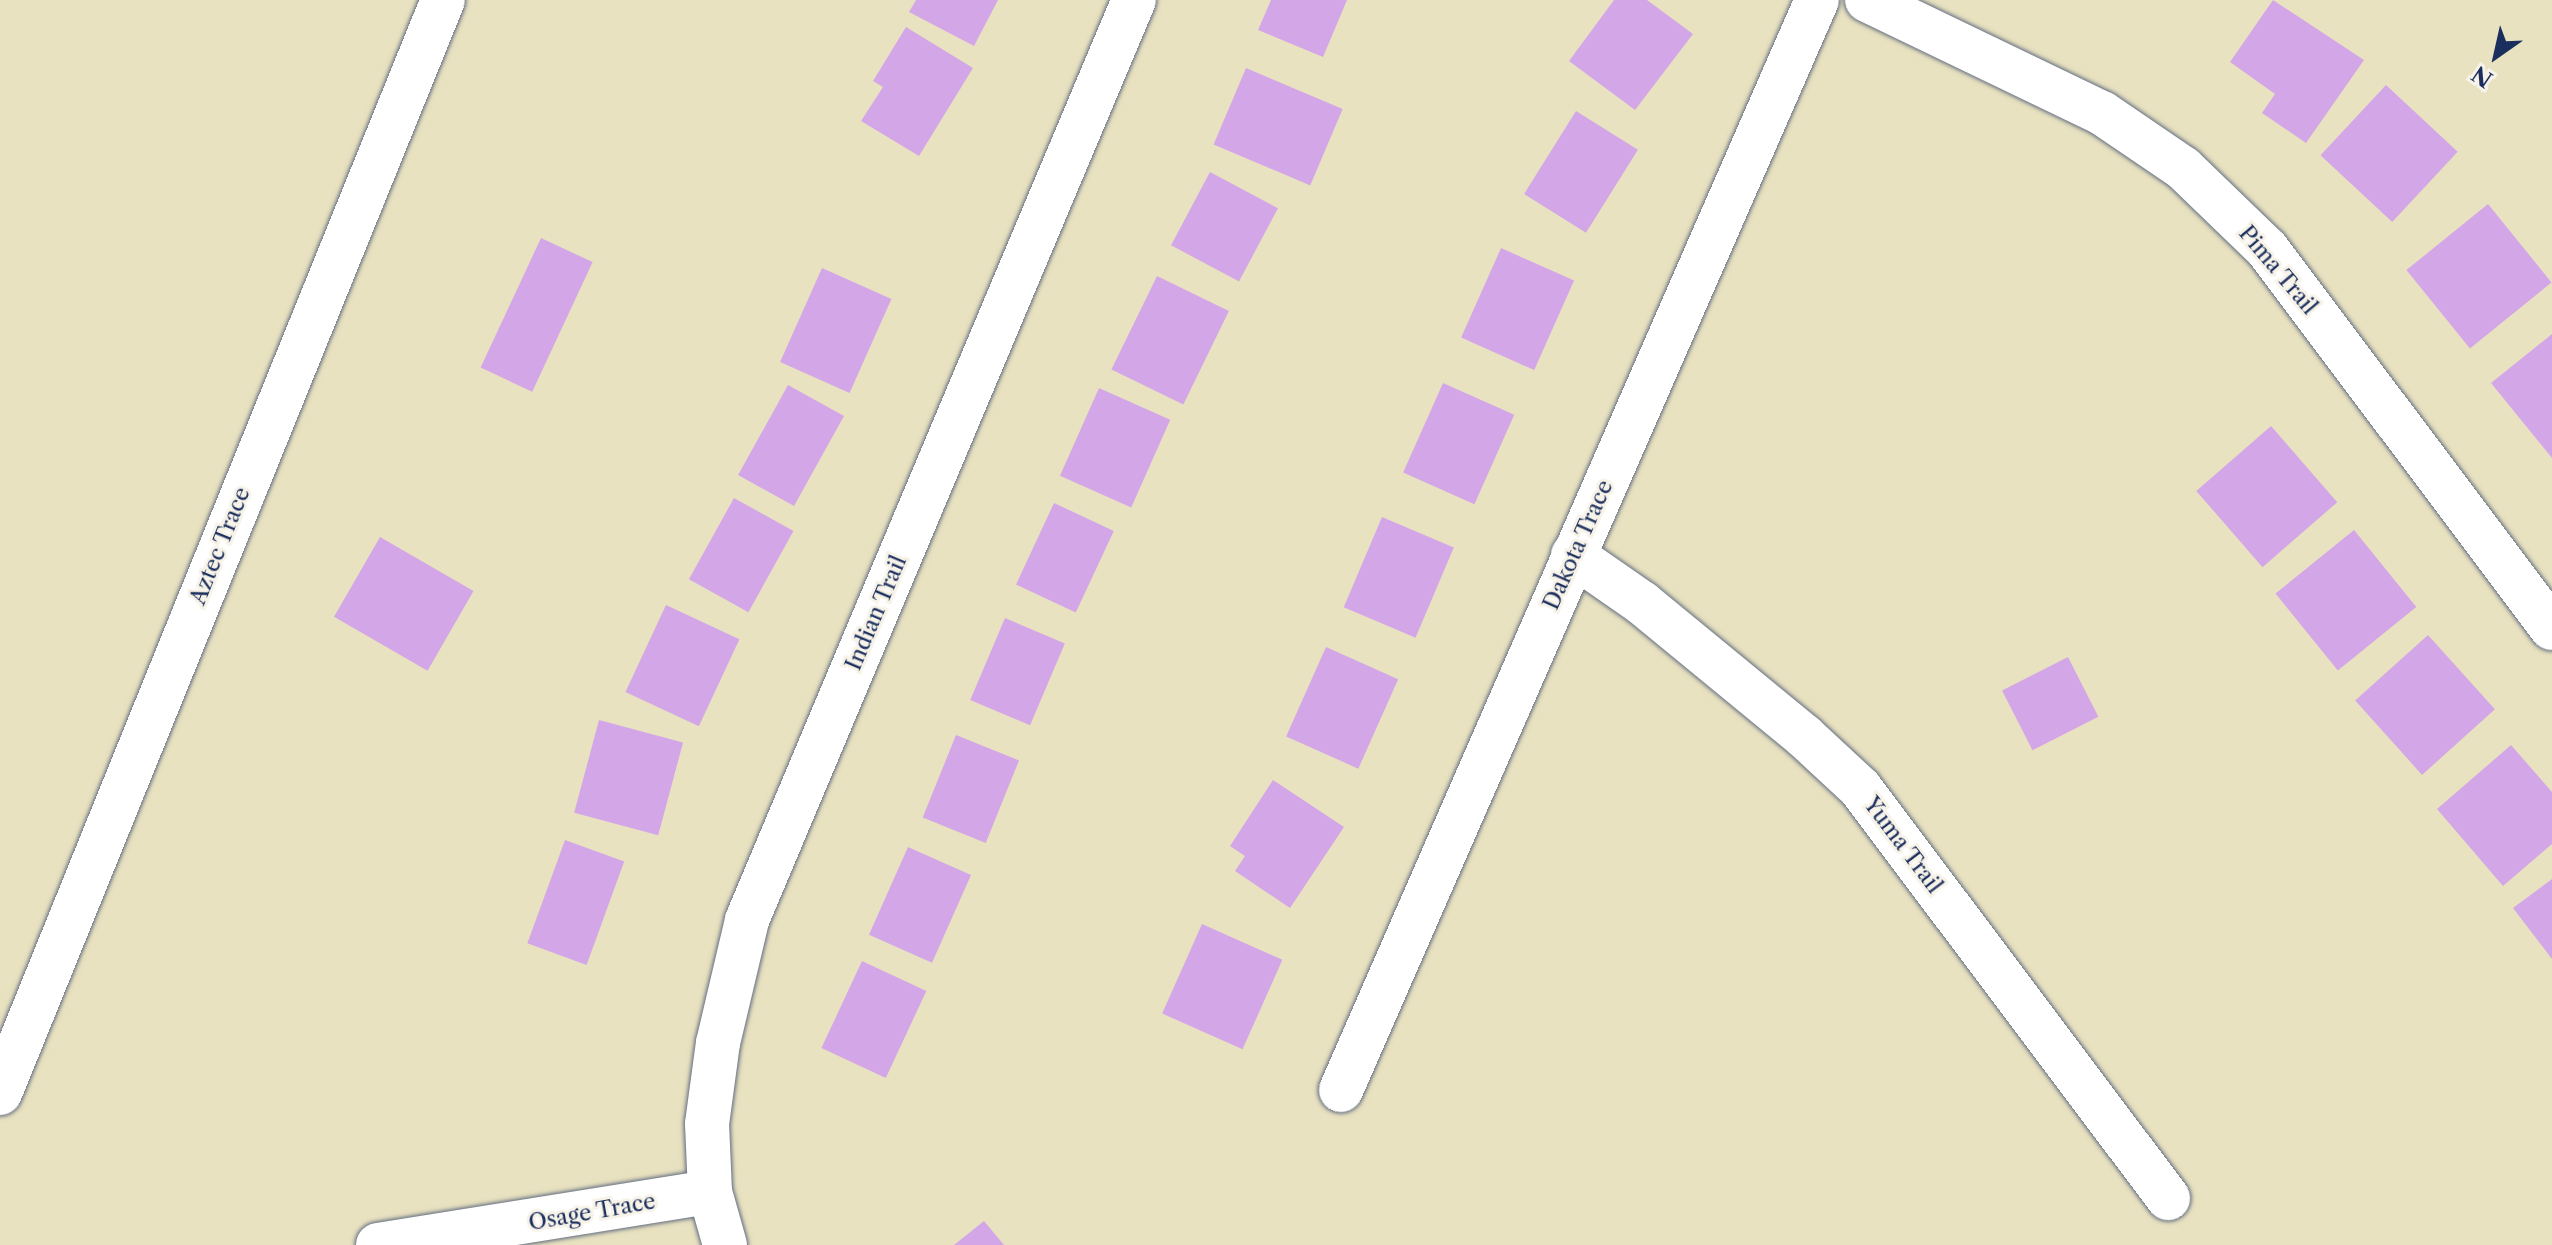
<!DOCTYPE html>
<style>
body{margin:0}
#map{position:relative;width:2552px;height:1245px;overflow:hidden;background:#e9e2c0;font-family:"Libre Caslon Text",serif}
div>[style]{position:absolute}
.building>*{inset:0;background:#d3a7e7;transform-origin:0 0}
.roads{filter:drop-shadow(0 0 2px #636e80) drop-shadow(0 0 2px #636e80)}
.minor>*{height:44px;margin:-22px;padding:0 22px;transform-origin:22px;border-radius:22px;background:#fff}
span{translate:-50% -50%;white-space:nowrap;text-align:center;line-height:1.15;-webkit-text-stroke:6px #f7f3e8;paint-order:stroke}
.street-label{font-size:22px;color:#1b2f5e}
.north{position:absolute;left:2456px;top:16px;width:80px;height:80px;-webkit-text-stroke:6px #f7f3e8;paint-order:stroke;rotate:214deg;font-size:22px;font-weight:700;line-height:32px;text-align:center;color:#1b2f5e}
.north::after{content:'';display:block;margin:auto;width:28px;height:36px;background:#1b2f5e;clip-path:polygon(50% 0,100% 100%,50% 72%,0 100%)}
</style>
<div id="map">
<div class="building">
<i style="clip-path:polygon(916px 0,998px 0,974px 46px,909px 12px)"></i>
<i style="clip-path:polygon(1271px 0,1347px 0,1323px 57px,1258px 30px)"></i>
<i style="clip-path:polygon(1614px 0,1647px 0,1693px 34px,1635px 110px,1569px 61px)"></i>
<i style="clip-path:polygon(2273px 0,2364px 60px,2306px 143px,2262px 113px,2275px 94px,2230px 62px)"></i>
<i style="clip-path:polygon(906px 27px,973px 68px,919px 156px,861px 121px,883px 87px,873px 81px)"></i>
<i style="left:1246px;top:68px;width:105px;height:83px;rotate:23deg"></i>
<i style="left:2386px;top:85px;width:98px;height:96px;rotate:43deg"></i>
<i style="left:1576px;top:111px;width:73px;height:98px;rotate:32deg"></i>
<i style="left:1210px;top:172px;width:77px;height:83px;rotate:28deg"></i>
<i style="left:2488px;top:204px;width:101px;height:105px;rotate:51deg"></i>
<i style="left:541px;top:238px;width:57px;height:143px;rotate:25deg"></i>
<i style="left:1501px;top:248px;width:80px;height:98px;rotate:24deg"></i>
<i style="left:822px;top:268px;width:76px;height:103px;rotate:24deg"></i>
<i style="left:1157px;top:276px;width:80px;height:104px;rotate:26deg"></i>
<i style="clip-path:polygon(2552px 334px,2552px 458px,2491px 383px)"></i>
<i style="left:1443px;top:383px;width:78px;height:98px;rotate:24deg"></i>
<i style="left:788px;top:385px;width:64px;height:103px;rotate:29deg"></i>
<i style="left:1099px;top:388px;width:78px;height:96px;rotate:24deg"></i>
<i style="left:2271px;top:426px;width:101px;height:99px;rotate:49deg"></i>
<i style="left:734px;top:498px;width:68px;height:93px;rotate:29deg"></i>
<i style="left:1054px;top:503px;width:66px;height:90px;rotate:25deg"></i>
<i style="left:1382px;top:517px;width:78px;height:98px;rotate:23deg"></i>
<i style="left:2354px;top:530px;width:99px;height:101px;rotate:51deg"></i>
<i style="left:380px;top:537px;width:108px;height:92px;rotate:30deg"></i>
<i style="left:666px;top:605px;width:81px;height:96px;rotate:25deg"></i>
<i style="left:1005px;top:618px;width:65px;height:89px;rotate:23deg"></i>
<i style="left:2428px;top:635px;width:100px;height:98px;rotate:48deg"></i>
<i style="left:1326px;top:647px;width:79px;height:98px;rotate:24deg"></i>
<i style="left:2068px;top:657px;width:67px;height:74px;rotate:63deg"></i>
<i style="left:599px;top:720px;width:87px;height:96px;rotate:15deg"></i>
<i style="left:956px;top:735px;width:68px;height:89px;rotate:22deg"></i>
<i style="clip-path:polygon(2511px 745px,2552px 792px,2552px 844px,2503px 886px,2437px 809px)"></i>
<i style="clip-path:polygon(1273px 780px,1344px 827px,1290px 908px,1235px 871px,1245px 856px,1230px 846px)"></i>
<i style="left:565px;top:840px;width:63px;height:110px;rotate:20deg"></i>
<i style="left:908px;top:847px;width:69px;height:96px;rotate:24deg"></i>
<i style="clip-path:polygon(2552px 879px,2552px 959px,2513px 908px)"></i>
<i style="left:1202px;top:924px;width:88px;height:98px;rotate:24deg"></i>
<i style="left:862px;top:961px;width:71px;height:96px;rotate:25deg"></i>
<i style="clip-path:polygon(984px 1221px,1004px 1245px,954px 1245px)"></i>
</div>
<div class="roads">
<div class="minor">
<i style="left:1867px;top:0;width:261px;rotate:25.7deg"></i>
<i style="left:2102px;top:113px;width:98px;rotate:34.2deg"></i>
<i style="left:2183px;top:168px;width:117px;rotate:44deg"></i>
<i style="left:2267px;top:249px;width:474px;rotate:53.1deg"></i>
<i style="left:1573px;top:555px;width:84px;rotate:34.8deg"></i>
<i style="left:1642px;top:603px;width:210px;rotate:39.4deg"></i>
<i style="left:1804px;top:736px;width:76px;rotate:42.9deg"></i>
<i style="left:1860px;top:788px;width:513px;rotate:53.09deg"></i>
<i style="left:1341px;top:1090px;width:1189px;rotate:-66.41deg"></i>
<i style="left:0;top:1093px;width:1179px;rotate:-67.94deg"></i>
<i style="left:378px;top:1245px;width:336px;rotate:-9.1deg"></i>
<i style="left:725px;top:1245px;width:55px;rotate:-105.8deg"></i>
<i style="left:710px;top:1192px;width:68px;rotate:-92.5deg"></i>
<i style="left:707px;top:1124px;width:82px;rotate:-82.3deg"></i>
<i style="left:718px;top:1043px;width:126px;rotate:-76.7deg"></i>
<i style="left:747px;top:920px;width:998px;rotate:-67.19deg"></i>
</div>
</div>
<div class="street-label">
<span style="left:2278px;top:270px;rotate:50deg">Pima Trail</span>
<span style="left:1578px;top:545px;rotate:-66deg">Dakota Trace</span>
<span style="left:220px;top:546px;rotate:-68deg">Aztec Trace</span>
<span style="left:876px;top:613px;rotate:-67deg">Indian Trail</span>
<span style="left:1903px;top:845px;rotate:53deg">Yuma Trail</span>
<span style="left:592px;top:1212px;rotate:-10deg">Osage Trace</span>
</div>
<div class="north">N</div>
</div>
